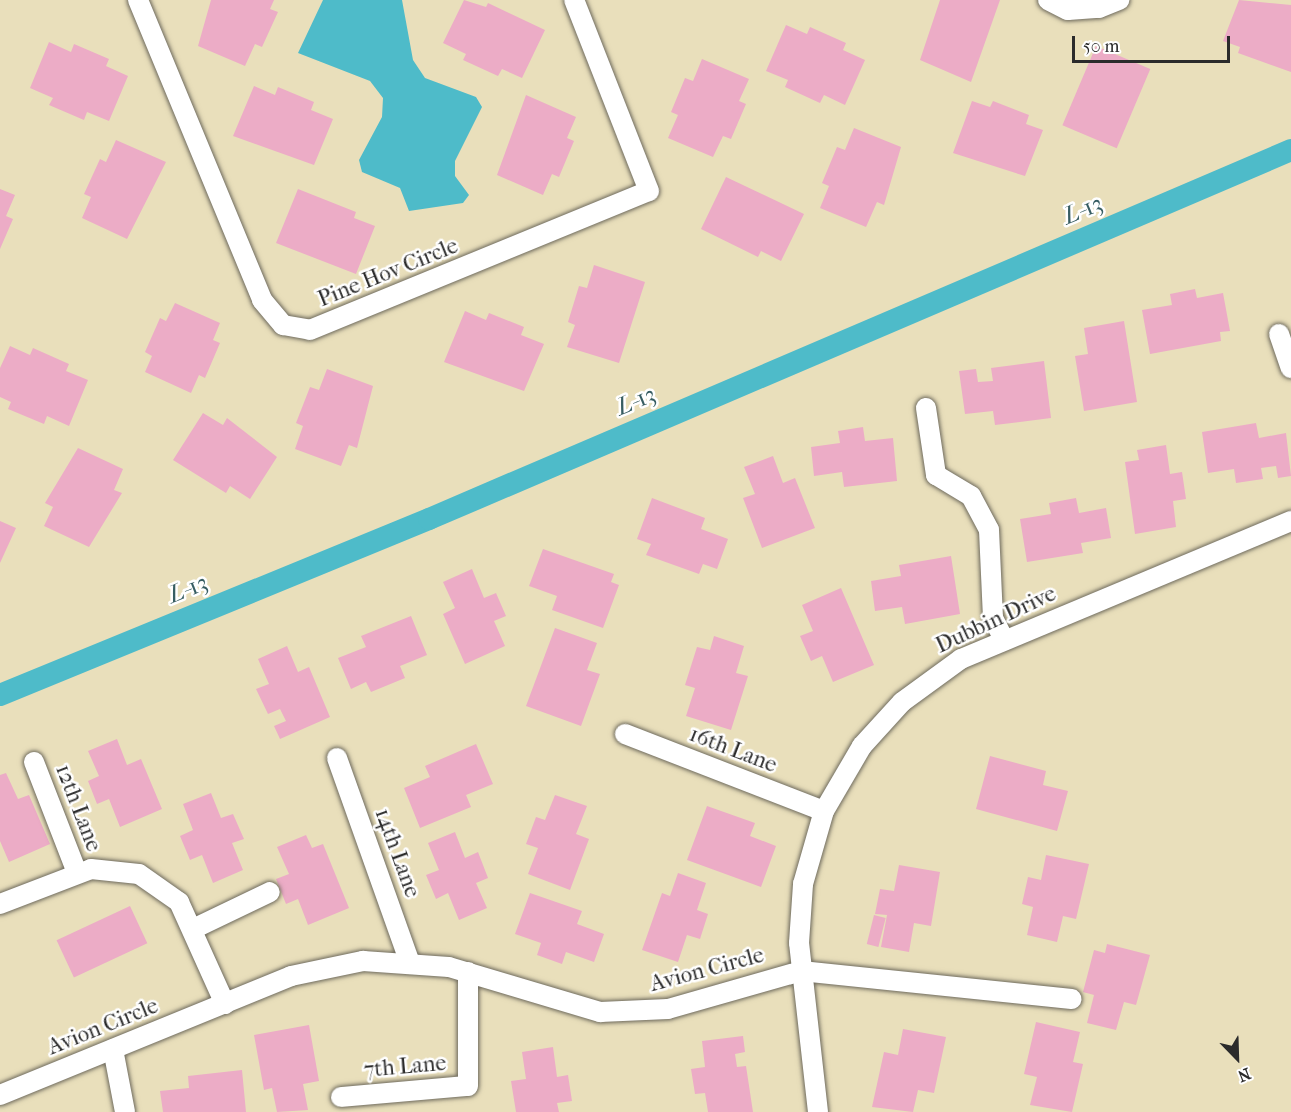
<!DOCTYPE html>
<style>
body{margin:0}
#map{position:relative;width:1291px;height:1112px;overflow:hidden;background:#e9dfbb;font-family:"IM FELL French Canon",serif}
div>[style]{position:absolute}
.water>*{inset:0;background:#4ebbc9}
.canal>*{height:22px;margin:-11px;padding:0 11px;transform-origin:11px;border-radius:11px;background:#4ebbc9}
.building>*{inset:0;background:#ecacc6;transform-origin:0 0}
.roads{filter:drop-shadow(0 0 2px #6e6a5d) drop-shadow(0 0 2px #6e6a5d)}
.street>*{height:20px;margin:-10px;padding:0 10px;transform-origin:10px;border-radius:10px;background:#fff}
span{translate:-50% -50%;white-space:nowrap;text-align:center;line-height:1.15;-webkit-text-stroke:5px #fff;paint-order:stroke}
.street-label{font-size:22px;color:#2b2b2b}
.water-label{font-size:24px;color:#375d62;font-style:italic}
.north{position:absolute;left:1207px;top:1028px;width:60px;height:60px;-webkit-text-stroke:4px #fff;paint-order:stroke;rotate:157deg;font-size:16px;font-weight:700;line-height:24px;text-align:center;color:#2b2b2b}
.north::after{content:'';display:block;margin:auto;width:21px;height:27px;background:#2b2b2b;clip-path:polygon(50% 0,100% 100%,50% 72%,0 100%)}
.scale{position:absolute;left:1072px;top:36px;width:158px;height:27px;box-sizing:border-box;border:3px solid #2b2b2b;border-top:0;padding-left:8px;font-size:18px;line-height:21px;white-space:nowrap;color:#2b2b2b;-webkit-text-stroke:4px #fff;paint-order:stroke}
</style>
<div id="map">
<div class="water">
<i style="clip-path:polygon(323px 0,402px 0,413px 60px,425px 78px,476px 97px,482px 107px,455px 161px,455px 176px,469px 195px,463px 203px,409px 211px,400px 188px,362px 172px,359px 160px,382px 117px,383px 98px,370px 81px,298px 53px)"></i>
</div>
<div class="canal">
<i style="left:0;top:695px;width:464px;rotate:-22.3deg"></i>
<i style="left:429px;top:519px;width:938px;rotate:-23.17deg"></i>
</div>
<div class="building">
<i style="clip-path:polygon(211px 0,274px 0,270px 9px,278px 12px,262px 47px,255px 44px,245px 66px,198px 46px)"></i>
<i style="clip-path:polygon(464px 0,486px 7px,488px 3px,545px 30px,522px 78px,502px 69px,498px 76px,463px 60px,466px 54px,443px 43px)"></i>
<i style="clip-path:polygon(940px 0,1000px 0,971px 82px,920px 60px)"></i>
<i style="clip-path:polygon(1239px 0,1291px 5px,1291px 72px,1238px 53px,1240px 47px,1223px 41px)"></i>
<i style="clip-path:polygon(786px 25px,807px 34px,810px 27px,846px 43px,843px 50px,865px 60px,845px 105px,824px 95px,820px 103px,785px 87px,788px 80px,766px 71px)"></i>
<i style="clip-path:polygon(49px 42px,71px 52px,74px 44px,109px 59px,106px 66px,128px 76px,109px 121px,87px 112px,84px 120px,49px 105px,53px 98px,30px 88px)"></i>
<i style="left:1096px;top:46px;width:59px;height:86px;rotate:23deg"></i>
<i style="clip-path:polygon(702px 59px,749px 79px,739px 101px,746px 104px,731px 139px,723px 136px,713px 157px,668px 138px,678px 115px,671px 112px,685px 78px,693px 81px)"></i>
<i style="clip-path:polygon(254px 86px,275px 95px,278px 87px,314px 102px,311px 110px,333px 119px,314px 165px,233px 136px)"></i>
<i style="clip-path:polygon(526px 95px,576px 117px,567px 138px,574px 141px,559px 177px,552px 174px,543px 195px,497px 175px)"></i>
<i style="clip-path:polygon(972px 101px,990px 107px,993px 101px,1029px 115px,1026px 124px,1043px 130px,1025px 176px,953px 153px)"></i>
<i style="clip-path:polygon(854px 128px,901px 147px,884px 205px,877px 202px,866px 227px,820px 208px,829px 186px,822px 183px,837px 147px,845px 150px)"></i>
<i style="clip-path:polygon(116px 140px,166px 162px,127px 239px,82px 218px,91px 197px,84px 194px,100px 159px,106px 162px)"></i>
<i style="clip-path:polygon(726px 177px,804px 214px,781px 261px,761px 251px,758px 257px,701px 229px)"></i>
<i style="clip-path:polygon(0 189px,15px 195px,6px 216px,13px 219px,0 249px)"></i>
<i style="clip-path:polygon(298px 189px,356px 212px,354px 218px,375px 226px,356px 274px,276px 243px)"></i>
<i style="clip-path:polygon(594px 265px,645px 282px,619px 363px,567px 347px,575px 325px,568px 322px,579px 286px,587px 288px)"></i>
<i style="clip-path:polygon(1195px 289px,1197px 298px,1223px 293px,1230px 331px,1220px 332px,1221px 341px,1150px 354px,1142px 310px,1172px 305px,1170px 294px)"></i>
<i style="clip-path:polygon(175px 303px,220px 323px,213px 340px,220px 343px,205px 378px,199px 375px,191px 393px,145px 372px,152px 356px,145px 352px,160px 318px,166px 321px)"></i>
<i style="clip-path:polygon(465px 311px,486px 320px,489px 313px,524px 327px,521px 335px,544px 344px,524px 391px,444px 362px)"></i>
<i style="clip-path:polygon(1124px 321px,1137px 402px,1084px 411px,1075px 356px,1088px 354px,1084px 328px)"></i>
<i style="clip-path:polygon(10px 346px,30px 355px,33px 348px,69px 364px,66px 371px,88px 380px,69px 426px,47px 416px,44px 424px,8px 409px,11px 402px,0 397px,0 368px)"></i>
<i style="clip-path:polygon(1044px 361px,1051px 418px,995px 425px,993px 411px,965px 414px,959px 371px,976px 369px,978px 382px,993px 381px,991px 368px)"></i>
<i style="clip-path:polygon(327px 369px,373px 386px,357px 448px,349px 445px,341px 466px,295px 449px,303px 426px,296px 423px,310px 387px,319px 390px)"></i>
<i style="clip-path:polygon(203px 413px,223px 425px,227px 418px,277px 457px,250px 499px,230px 486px,226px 493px,173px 460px)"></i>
<i style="clip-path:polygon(1256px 423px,1259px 438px,1286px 433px,1291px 476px,1278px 478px,1276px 466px,1261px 468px,1263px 479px,1236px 483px,1234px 469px,1208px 473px,1202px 432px)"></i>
<i style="clip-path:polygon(863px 427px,865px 441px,893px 438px,897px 481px,844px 487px,842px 472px,814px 476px,811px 447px,840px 443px,838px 431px)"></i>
<i style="clip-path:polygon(1166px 445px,1170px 474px,1182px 472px,1186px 499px,1173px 501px,1176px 527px,1135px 534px,1125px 462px,1139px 460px,1137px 450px)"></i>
<i style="clip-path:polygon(78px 448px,123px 469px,114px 490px,122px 493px,89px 547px,44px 526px,53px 507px,45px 503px)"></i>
<i style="clip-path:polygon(773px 456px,783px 483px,795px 478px,815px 528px,762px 548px,743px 498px,755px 494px,744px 467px)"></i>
<i style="clip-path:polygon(652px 498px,705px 518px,701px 529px,728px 539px,717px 569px,703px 564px,699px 574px,646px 555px,651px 544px,637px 539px)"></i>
<i style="clip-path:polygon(1076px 498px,1079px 513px,1106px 508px,1111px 538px,1081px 543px,1083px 553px,1027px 562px,1020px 519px,1051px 514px,1049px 503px)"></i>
<i style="clip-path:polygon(0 521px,16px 528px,0 563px)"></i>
<i style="clip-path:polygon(543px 549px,614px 574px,611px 582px,619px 585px,603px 628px,552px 610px,557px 596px,529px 586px)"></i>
<i style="clip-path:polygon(951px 556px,960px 614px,905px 624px,902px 607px,875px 611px,871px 581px,901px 576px,899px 565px)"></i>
<i style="clip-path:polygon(472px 569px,484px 598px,496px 593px,506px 616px,494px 621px,505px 646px,465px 664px,443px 614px,455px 608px,443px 582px)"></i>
<i style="clip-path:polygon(841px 588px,874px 665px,833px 682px,822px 656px,811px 661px,800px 636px,813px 631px,802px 605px)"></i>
<i style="clip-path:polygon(411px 616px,427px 655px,400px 666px,405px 678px,371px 692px,366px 682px,351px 689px,338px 658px,366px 647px,361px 636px)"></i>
<i style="clip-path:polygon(555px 628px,597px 643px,587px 670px,600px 674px,581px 726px,526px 706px)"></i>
<i style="clip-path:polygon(714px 636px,744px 646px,736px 673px,748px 676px,731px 730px,686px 716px,695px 688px,685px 685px,697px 647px,710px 650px)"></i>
<i style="clip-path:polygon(287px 646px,298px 672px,309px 667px,330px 717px,280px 739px,274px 726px,286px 721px,280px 709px,268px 714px,256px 689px,269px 684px,258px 659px)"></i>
<i style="clip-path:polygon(117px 739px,127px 765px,141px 759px,162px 809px,120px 827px,109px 799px,97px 804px,88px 781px,99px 776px,88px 751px)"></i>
<i style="clip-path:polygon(476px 744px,493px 784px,466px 795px,471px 807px,420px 828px,404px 788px,430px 777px,425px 766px)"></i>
<i style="clip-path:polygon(990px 756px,1046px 771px,1043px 785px,1068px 791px,1057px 831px,976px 809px)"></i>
<i style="clip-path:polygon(6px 773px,18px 799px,29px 795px,50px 844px,9px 862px,0 841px,0 775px)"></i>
<i style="clip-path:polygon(211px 793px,221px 818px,233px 814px,244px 839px,232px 843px,243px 870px,213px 883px,202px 855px,190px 860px,180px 836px,193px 830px,183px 804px)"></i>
<i style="clip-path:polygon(555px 795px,587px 806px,576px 834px,589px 839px,570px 890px,528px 874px,538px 848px,526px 844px,536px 817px,545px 820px)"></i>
<i style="clip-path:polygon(707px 806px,755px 823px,750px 836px,776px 846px,761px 887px,687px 860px)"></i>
<i style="clip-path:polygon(455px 832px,465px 858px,478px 852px,488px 878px,476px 883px,487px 908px,459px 920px,448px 893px,436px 899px,426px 875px,439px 870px,428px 843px)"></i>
<i style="clip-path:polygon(306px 835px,312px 848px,323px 844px,349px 908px,308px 925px,298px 899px,286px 904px,276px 879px,289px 874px,277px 847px)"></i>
<i style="clip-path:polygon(1046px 855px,1089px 864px,1076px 919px,1063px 916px,1057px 942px,1027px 935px,1033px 907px,1022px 904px,1028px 877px,1041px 880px)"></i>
<i style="clip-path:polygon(899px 865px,940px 872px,931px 926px,914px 923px,909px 952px,881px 947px,887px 915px,875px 914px,880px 889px,894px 891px)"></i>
<i style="clip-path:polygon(678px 873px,706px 883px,697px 910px,708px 914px,700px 939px,687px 935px,678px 962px,642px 950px,662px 893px,670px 896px)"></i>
<i style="clip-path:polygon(530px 893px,582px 911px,577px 924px,604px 934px,594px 962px,566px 952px,562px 964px,537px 955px,541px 943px,515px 934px)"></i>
<i style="left:130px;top:906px;width:41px;height:81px;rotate:65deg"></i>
<i style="left:874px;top:915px;width:12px;height:30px;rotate:14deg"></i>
<i style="clip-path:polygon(1107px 944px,1150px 955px,1136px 1005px,1124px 1002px,1116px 1030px,1087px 1023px,1094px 995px,1083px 992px,1094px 950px,1105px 953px)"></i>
<i style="clip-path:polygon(1036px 1022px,1080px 1032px,1073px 1062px,1083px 1064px,1072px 1112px,1030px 1105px,1037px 1077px,1024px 1074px)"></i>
<i style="clip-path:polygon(309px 1025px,319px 1081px,303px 1084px,308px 1110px,277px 1112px,272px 1088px,264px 1090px,254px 1035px)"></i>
<i style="clip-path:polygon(903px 1029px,946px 1037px,934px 1093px,918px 1090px,913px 1112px,872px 1107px,884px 1052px,898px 1055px)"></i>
<i style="clip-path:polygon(743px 1036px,745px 1052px,735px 1054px,737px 1067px,746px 1066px,753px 1112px,708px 1112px,705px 1093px,695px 1094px,691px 1069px,705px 1067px,702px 1041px)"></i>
<i style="clip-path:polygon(553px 1047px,557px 1077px,568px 1075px,572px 1101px,557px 1103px,559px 1112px,516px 1112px,511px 1081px,526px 1079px,522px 1052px)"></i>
<i style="clip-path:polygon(242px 1070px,246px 1112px,163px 1112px,160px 1091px,189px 1088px,188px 1076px)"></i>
</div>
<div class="roads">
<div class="street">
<i style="left:138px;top:0;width:325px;rotate:67.5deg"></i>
<i style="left:262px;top:300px;width:33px;rotate:50deg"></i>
<i style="left:283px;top:325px;width:27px;rotate:10deg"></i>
<i style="left:310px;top:330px;width:366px;rotate:-22.3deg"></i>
<i style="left:649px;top:191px;width:205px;rotate:-111.4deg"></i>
<i style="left:1048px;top:0;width:22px;rotate:27deg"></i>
<i style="left:1068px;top:10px;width:31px;rotate:-4deg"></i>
<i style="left:1099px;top:8px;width:22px;rotate:-22deg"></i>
<i style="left:1279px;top:334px;width:36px;rotate:71deg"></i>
<i style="left:926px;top:408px;width:68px;rotate:81.5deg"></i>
<i style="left:936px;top:475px;width:41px;rotate:31deg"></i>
<i style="left:971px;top:496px;width:38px;rotate:62deg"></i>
<i style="left:989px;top:530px;width:88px;rotate:87.4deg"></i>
<i style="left:993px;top:618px;width:25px;rotate:63deg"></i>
<i style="left:625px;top:734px;width:213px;rotate:21.2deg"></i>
<i style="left:337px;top:758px;width:218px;rotate:70.4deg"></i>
<i style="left:34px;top:762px;width:119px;rotate:68.8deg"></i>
<i style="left:0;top:904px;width:97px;rotate:-21deg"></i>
<i style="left:91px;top:869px;width:48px;rotate:5.9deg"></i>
<i style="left:139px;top:874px;width:49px;rotate:35deg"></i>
<i style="left:179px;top:902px;width:112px;rotate:65.7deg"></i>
<i style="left:193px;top:929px;width:85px;rotate:-25.7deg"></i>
<i style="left:113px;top:1049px;width:64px;rotate:79.2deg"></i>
<i style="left:0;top:1095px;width:314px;rotate:-22.2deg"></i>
<i style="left:291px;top:976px;width:74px;rotate:-11.8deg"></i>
<i style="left:363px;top:961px;width:86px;rotate:4deg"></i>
<i style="left:449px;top:967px;width:158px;rotate:16.6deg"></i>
<i style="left:600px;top:1012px;width:68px;rotate:-2.5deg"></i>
<i style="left:668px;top:1009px;width:138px;rotate:-15.9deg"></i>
<i style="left:801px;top:971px;width:272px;rotate:5.9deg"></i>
<i style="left:341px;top:1097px;width:127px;rotate:-5deg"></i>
<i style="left:468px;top:1086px;width:114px;rotate:-90deg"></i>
<i style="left:818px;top:1112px;width:170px;rotate:-96.4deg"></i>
<i style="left:799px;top:943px;width:59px;rotate:-86.1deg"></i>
<i style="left:803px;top:884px;width:76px;rotate:-74deg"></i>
<i style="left:824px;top:811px;width:75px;rotate:-59.7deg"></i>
<i style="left:862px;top:746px;width:59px;rotate:-47.7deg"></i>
<i style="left:902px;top:702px;width:73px;rotate:-36.1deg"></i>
<i style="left:961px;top:659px;width:358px;rotate:-22.7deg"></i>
</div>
</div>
<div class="street-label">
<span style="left:388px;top:273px;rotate:-22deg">Pine Hov Circle</span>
<span style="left:996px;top:620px;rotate:-25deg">Dubbin Drive</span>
<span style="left:733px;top:750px;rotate:21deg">16th Lane</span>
<span style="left:78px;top:808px;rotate:69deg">12th Lane</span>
<span style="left:397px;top:853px;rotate:70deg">14th Lane</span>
<span style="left:707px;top:970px;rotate:-15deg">Avion Circle</span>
<span style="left:103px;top:1027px;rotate:-22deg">Avion Circle</span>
<span style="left:405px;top:1067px;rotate:-5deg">7th Lane</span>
</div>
<div class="water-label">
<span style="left:1083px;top:210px;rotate:-23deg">L-13</span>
<span style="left:636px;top:401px;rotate:-23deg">L-13</span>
<span style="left:188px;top:589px;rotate:-22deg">L-13</span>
</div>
<div class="north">N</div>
<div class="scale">50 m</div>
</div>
